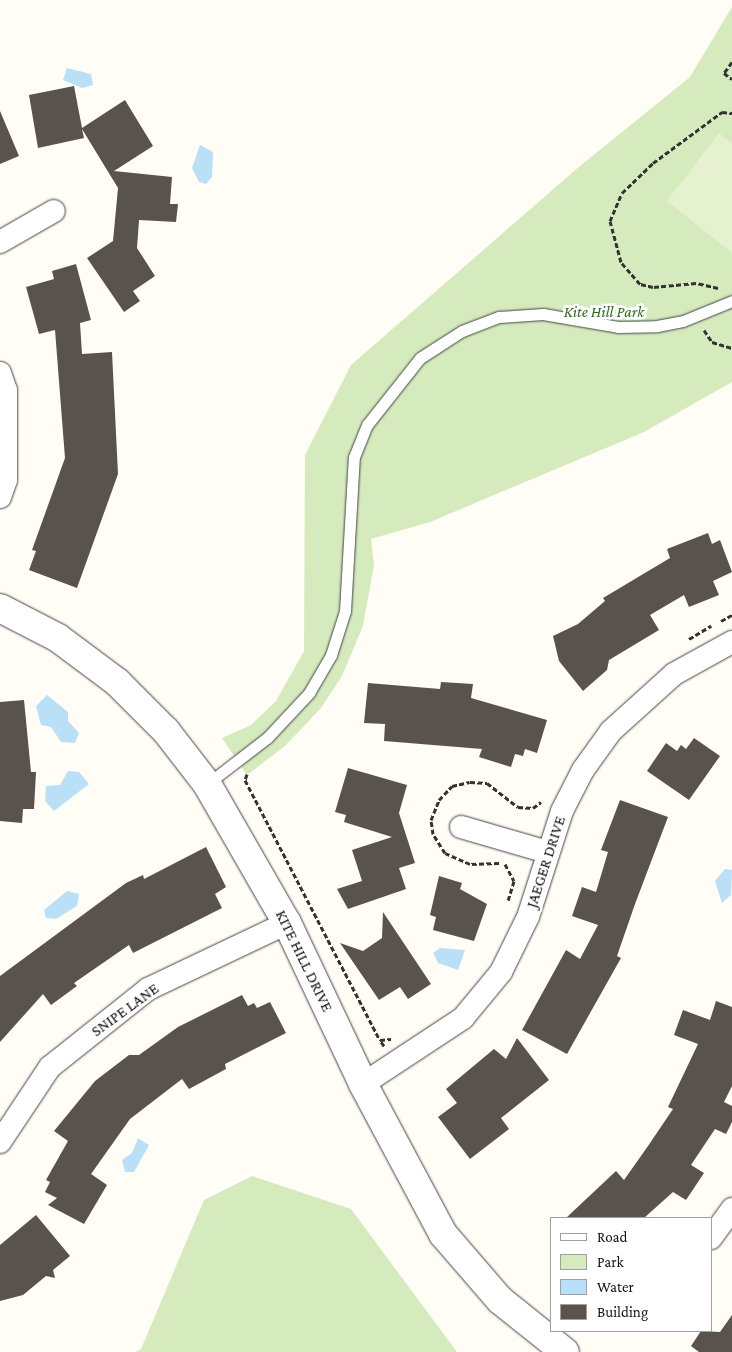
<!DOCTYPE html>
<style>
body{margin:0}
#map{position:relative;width:732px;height:1352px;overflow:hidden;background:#fffdf5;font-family:"Crimson Pro",serif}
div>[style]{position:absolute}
.green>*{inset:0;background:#d5ebbd}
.pitch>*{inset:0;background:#e6f2cf}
.water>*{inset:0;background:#b9e0f7}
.building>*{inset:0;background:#5a524d}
.path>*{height:3px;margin-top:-1.5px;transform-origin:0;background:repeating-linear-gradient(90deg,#333 0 5px,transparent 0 7.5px)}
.roads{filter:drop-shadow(0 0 1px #444) drop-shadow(0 0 1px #444)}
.service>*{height:11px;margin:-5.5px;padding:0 5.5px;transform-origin:5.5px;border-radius:5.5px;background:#fff}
.minor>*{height:22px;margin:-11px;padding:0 11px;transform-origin:11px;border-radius:11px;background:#fff}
.tertiary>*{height:28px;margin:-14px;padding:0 14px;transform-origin:14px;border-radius:14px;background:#fff}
span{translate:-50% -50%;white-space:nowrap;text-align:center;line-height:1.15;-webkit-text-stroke:5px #fff;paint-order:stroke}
.park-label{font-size:16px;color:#2f6b1f;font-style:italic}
.street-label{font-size:16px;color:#111}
.legend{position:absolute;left:550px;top:1217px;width:162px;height:115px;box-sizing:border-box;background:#fff;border:1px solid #a0a0a0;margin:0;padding:6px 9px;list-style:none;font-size:15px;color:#111}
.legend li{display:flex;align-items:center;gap:10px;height:25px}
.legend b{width:25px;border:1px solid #a0a0a0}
</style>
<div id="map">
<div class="green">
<i style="clip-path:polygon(732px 7px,732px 382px,644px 432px,430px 522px,371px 539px,374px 565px,363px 626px,342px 676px,321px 708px,285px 746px,247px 775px,222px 738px,251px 725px,276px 701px,304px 651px,305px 455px,351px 365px,580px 166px,690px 77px)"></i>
<i style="clip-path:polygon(252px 1176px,351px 1209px,457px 1352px,135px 1352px,141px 1349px,204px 1200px)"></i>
</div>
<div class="pitch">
<i style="clip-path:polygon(719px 133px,732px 144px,732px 253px,667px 201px)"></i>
</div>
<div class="water">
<i style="clip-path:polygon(67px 68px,91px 74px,93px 85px,82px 88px,63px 80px)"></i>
<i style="clip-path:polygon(200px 145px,213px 152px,212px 177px,206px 184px,199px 182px,192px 168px)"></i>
<i style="clip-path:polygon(47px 695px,68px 712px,68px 721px,79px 733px,75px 743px,61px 742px,51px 727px,41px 725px,36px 706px)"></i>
<i style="clip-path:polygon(68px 771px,79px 772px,89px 784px,54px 811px,45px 801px,46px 786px,60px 785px)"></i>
<i style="clip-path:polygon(725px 869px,732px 870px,731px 895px,722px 903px,715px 881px)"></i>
<i style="clip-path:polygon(67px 891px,79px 894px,77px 906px,56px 919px,46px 918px,44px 910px)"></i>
<i style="clip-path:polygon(440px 948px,465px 950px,458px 970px,438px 963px,433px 953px)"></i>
<i style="clip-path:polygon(138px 1138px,149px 1145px,134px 1172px,125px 1172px,122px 1160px,132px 1153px)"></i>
</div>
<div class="building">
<i style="clip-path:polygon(74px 86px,82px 128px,125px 100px,153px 146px,114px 171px,172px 177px,170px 204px,178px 204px,176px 222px,139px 220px,137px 248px,155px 276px,133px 291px,140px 301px,124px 312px,87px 258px,113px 241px,118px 188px,82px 129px,84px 138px,38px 148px,29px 95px)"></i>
<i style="clip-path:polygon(0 111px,19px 156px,0 164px)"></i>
<i style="clip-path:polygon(76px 264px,91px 320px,80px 323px,82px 354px,112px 352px,118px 474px,77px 588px,29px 570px,36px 551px,32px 550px,65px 458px,55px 330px,39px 334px,26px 287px,54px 279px,52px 271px)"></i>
<i style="clip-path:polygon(708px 533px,712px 544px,720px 540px,732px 572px,713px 581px,719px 595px,689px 607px,684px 595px,650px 615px,659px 630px,609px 660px,607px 670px,583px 691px,559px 661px,553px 636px,578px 624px,605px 601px,603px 598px,670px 558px,667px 549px)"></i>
<i style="clip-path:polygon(441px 682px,473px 684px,471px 698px,547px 720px,537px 753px,525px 749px,523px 756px,515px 754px,511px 767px,479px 757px,482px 749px,384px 741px,385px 724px,364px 723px,368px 683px,440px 689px)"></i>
<i style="clip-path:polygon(24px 700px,31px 772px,36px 772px,34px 809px,23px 809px,22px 823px,0 821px,0 702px)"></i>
<i style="clip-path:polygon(694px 738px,720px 756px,689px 800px,647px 771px,666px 743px,677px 751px,681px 745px,686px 749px)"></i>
<i style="clip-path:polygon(348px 768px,407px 785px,399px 813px,415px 863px,399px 868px,406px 889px,348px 909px,337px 889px,362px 881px,352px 850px,392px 837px,344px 822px,346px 815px,335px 812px)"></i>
<i style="clip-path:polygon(620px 800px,668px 817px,635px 904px,617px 956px,621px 958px,567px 1054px,522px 1030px,566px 950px,580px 959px,598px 925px,572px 916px,582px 887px,596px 892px,608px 852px,601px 850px)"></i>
<i style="clip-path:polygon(206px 847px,226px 887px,215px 894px,222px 908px,133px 953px,129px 945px,74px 983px,77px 986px,51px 1005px,43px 994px,0 1042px,0 976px,126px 883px,143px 875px,144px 879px)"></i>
<i style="clip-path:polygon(439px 876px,462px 883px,460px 889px,487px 904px,474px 941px,433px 930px,436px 917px,430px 915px)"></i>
<i style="clip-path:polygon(383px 912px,431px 984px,408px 999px,400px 987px,379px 1000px,340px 943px,363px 951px,382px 938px)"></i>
<i style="clip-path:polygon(242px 995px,248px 1006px,254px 1003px,257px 1008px,270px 1002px,286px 1033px,225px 1064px,226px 1069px,189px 1089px,182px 1079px,130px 1119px,91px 1174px,107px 1185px,84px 1224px,48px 1205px,57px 1198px,45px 1192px,50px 1182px,46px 1180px,68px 1141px,54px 1131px,95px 1081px,129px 1055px,139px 1055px,178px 1027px)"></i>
<i style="clip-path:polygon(716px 1001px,732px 1007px,732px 1086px,724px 1102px,732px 1106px,732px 1122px,726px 1134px,715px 1129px,691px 1165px,704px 1173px,686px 1200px,673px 1192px,644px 1218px,566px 1218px,616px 1171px,624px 1180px,648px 1146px,673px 1109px,668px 1107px,698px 1044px,674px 1035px,683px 1010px,710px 1020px)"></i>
<i style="clip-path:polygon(517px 1038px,549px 1080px,501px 1118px,509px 1129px,470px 1159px,438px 1117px,457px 1103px,446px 1089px,494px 1049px,506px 1059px)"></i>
<i style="clip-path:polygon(36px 1215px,70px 1256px,53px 1270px,55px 1278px,46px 1276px,23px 1295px,0 1301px,0 1245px)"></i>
<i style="clip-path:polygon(732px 1315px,732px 1352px,699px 1352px,691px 1346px,701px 1331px,720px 1332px)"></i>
</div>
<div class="path">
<i style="left:732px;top:62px;width:14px;rotate:126deg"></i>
<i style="left:724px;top:73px;width:10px;rotate:37deg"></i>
<i style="left:718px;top:288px;width:23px;rotate:-167deg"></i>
<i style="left:696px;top:283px;width:43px;rotate:174.7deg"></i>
<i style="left:653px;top:287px;width:13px;rotate:-167deg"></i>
<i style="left:640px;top:284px;width:29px;rotate:-131deg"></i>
<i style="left:621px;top:262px;width:42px;rotate:-105deg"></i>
<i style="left:610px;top:221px;width:30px;rotate:-67deg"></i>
<i style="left:622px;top:193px;width:43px;rotate:-44.1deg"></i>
<i style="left:653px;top:163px;width:86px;rotate:-36.5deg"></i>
<i style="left:722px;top:112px;width:10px;rotate:6deg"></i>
<i style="left:704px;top:330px;width:14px;rotate:56deg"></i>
<i style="left:712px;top:342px;width:21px;rotate:17deg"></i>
<i style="left:721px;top:621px;width:13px;rotate:-29deg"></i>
<i style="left:689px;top:639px;width:26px;rotate:-31deg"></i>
<i style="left:247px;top:774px;width:6px;rotate:108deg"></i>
<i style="left:245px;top:780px;width:293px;rotate:62.6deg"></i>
<i style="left:499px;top:863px;width:29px;rotate:178deg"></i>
<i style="left:470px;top:864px;width:27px;rotate:-156deg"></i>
<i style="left:445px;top:853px;width:22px;rotate:-122deg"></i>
<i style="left:433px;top:834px;width:14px;rotate:-98deg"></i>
<i style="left:431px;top:820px;width:22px;rotate:-68deg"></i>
<i style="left:439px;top:800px;width:19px;rotate:-47deg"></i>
<i style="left:452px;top:786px;width:18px;rotate:-13deg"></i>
<i style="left:470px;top:782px;width:17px;rotate:3deg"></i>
<i style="left:487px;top:783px;width:39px;rotate:38deg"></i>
<i style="left:518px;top:807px;width:15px;rotate:4deg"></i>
<i style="left:533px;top:808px;width:10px;rotate:-37deg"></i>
<i style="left:505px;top:864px;width:19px;rotate:62deg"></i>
<i style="left:514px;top:881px;width:21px;rotate:107deg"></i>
<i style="left:384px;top:1046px;width:7px;rotate:-124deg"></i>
<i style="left:380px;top:1040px;width:11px;rotate:-5deg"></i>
</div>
<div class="roads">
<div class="service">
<i style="left:207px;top:784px;width:76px;rotate:-37.5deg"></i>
<i style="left:267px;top:738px;width:62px;rotate:-47deg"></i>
<i style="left:309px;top:693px;width:44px;rotate:-59.9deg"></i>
<i style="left:331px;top:655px;width:46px;rotate:-72.3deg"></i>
<i style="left:345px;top:611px;width:154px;rotate:-86.7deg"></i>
<i style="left:354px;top:457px;width:35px;rotate:-68deg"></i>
<i style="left:367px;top:425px;width:85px;rotate:-51.7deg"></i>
<i style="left:420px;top:358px;width:50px;rotate:-32.7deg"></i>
<i style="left:462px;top:331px;width:40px;rotate:-21deg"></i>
<i style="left:499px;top:317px;width:44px;rotate:-3.9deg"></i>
<i style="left:543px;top:314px;width:76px;rotate:9.8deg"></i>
<i style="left:618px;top:327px;width:39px;rotate:-1deg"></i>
<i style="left:657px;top:326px;width:26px;rotate:-11deg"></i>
<i style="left:683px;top:321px;width:53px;rotate:-22.2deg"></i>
</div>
<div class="minor">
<i style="left:0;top:242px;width:62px;rotate:-29.9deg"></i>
<i style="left:0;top:373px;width:18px;rotate:71deg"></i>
<i style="left:6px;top:390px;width:90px;rotate:90deg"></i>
<i style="left:6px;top:480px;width:18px;rotate:109deg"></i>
<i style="left:461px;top:827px;width:90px;rotate:16.2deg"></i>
<i style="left:363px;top:1084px;width:120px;rotate:-33.4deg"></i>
<i style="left:463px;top:1018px;width:60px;rotate:-50.4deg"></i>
<i style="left:501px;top:972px;width:61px;rotate:-63.9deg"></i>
<i style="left:528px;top:917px;width:111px;rotate:-72.2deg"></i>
<i style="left:562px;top:811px;width:46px;rotate:-62.9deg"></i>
<i style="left:583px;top:770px;width:48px;rotate:-54.3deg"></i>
<i style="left:611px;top:731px;width:85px;rotate:-42.1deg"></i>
<i style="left:674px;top:674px;width:66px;rotate:-28.9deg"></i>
<i style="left:0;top:1142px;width:90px;rotate:-56.3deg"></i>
<i style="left:50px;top:1067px;width:125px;rotate:-38.5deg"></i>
<i style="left:148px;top:989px;width:154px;rotate:-25.4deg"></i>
<i style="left:711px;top:1238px;width:36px;rotate:-54deg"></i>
</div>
<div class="tertiary">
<i style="left:0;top:608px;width:65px;rotate:27.3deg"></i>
<i style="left:58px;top:638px;width:74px;rotate:36.7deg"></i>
<i style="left:117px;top:682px;width:69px;rotate:45deg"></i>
<i style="left:166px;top:731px;width:67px;rotate:52.3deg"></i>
<i style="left:207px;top:784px;width:160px;rotate:60.1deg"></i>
<i style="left:287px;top:923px;width:178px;rotate:64.7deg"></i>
<i style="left:363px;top:1084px;width:170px;rotate:61.9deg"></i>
<i style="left:443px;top:1234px;width:87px;rotate:49.2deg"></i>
<i style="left:500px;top:1300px;width:83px;rotate:38.7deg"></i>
</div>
</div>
<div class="park-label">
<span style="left:604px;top:312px">Kite Hill Park</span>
</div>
<div class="street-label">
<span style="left:546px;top:862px;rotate:-72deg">JAEGER DRIVE</span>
<span style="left:304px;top:961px;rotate:64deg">KITE HILL DRIVE</span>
<span style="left:125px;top:1010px;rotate:-36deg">SNIPE LANE</span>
</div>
<ul class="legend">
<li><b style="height:6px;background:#fff"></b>Road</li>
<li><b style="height:14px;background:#d5ebbd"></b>Park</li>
<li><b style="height:14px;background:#b9e0f7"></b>Water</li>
<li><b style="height:14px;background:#5a524d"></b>Building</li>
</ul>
</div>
